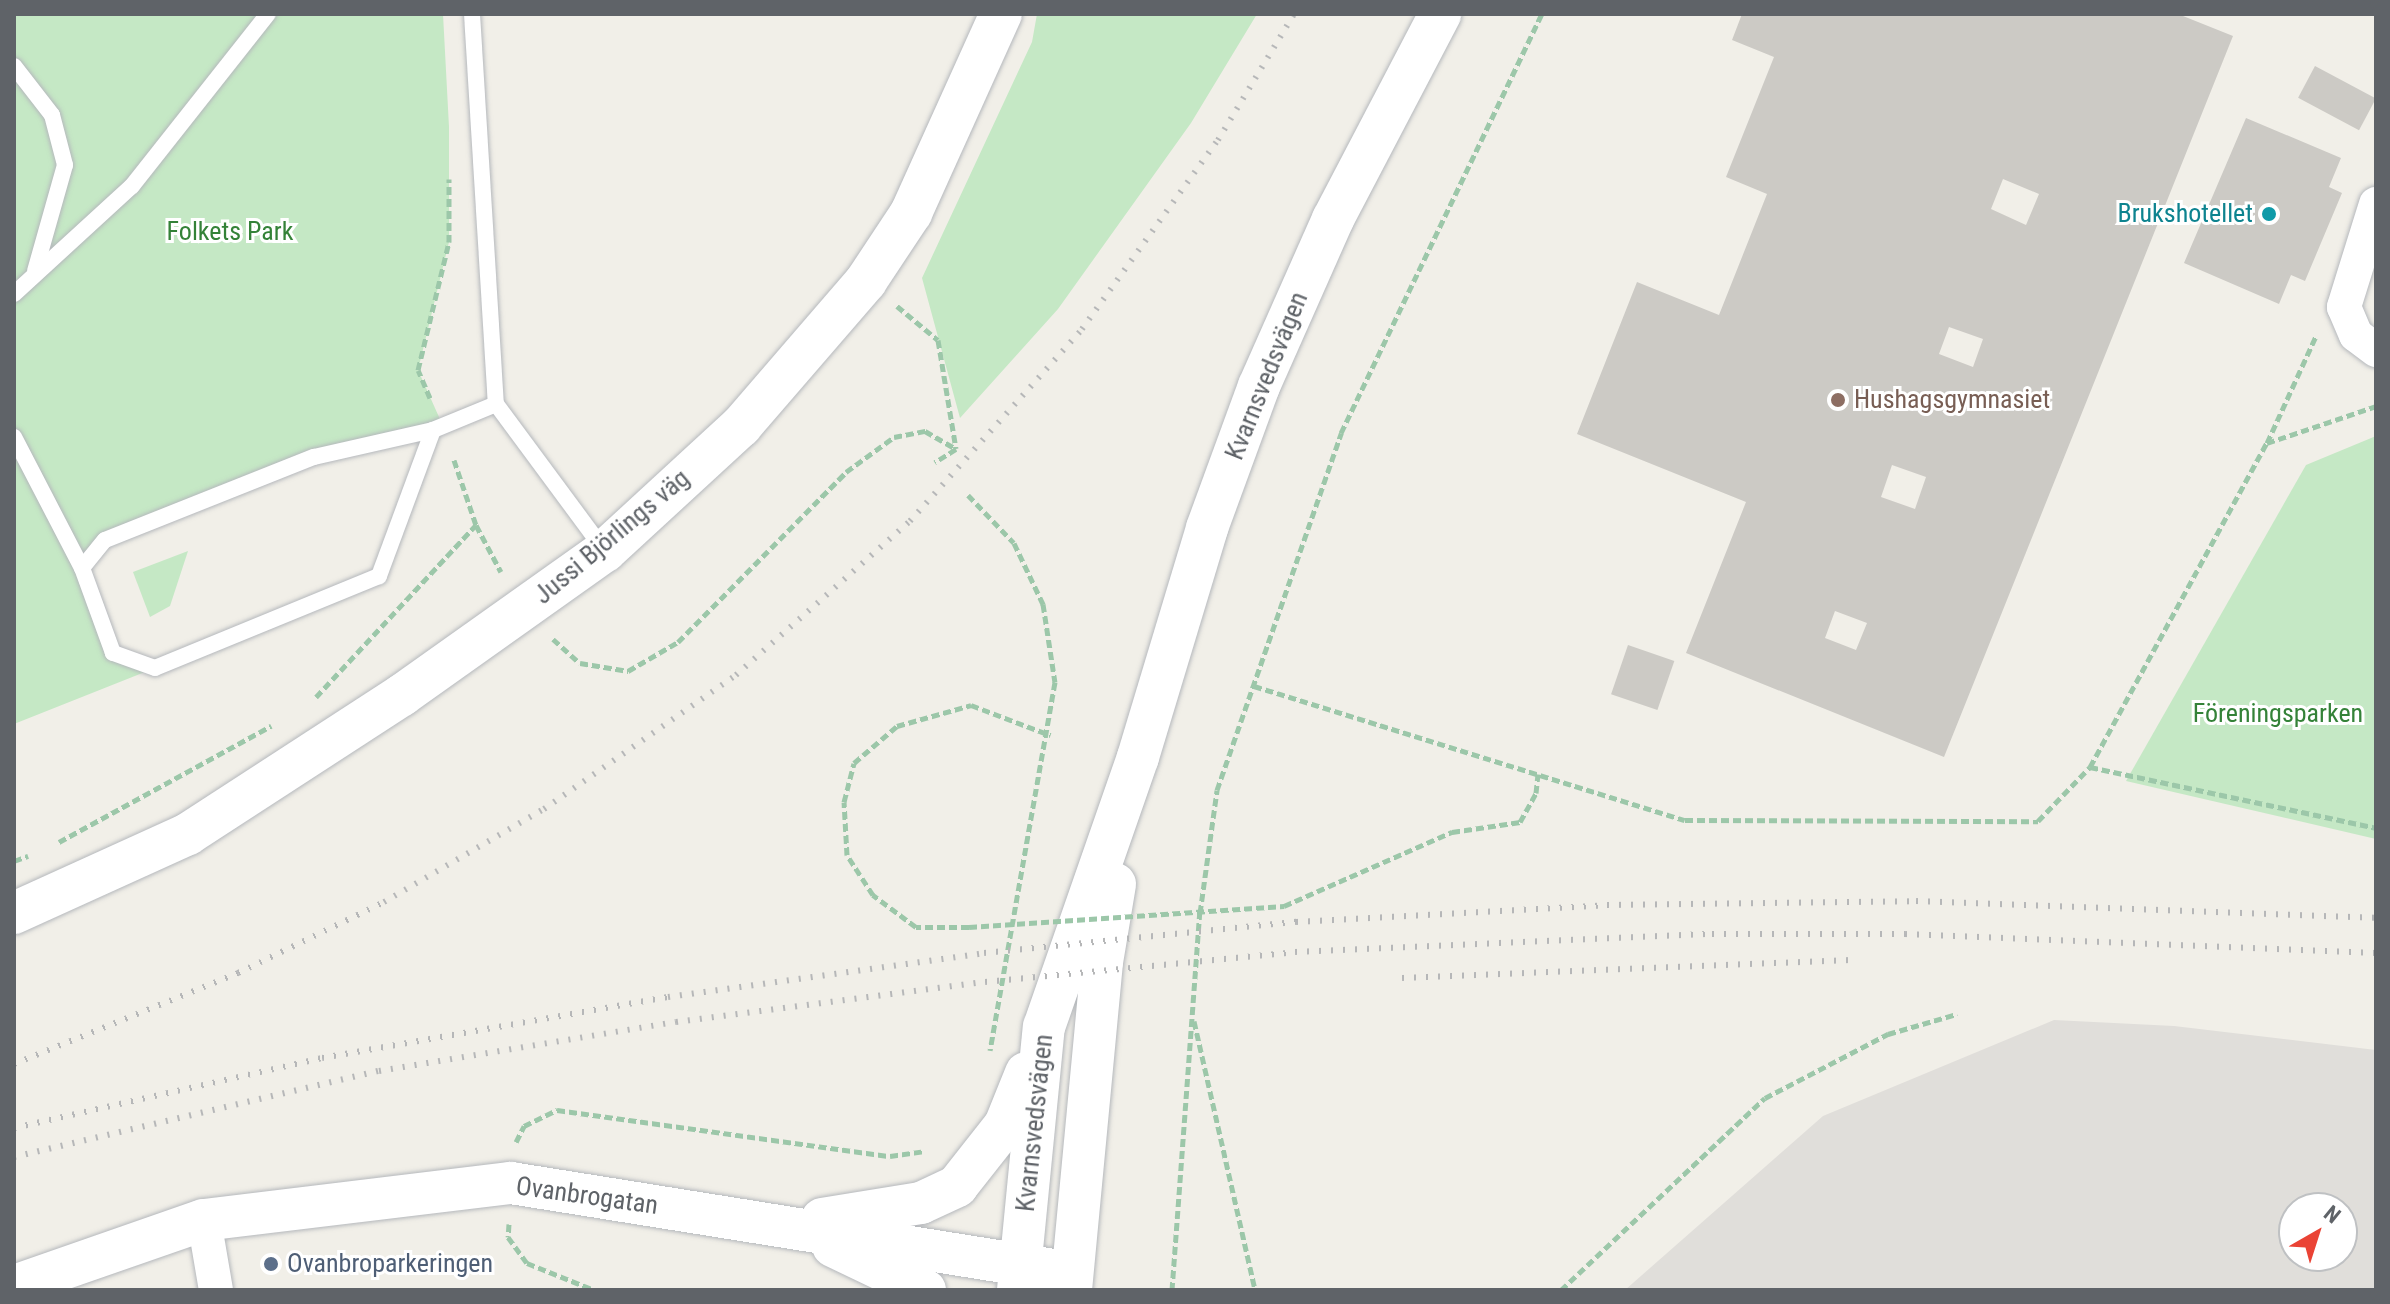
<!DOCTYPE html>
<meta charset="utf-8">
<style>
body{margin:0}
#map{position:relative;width:2390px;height:1304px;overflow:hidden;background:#f1efe8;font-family:"Roboto Condensed",sans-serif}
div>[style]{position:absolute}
.industrial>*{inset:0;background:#e0deda}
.green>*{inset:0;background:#c5e8c5}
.building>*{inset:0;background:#cccac5;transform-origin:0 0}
.path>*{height:5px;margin-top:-2.5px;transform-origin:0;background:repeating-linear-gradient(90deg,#9cc7a9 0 8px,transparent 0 12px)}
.roads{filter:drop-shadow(0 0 2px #b5b8bc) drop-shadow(0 0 2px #b5b8bc)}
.service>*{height:16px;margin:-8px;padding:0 8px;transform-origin:8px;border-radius:8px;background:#fff}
.minor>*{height:34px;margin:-17px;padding:0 17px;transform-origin:17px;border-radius:17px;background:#fff}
.tertiary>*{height:42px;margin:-21px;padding:0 21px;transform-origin:21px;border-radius:21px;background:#fff}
.rail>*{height:6px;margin-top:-3px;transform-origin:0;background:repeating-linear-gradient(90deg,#b6b7b8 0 2px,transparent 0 12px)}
.path-bridge>*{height:5px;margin-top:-2.5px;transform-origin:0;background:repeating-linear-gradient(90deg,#9cc7a9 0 8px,transparent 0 12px)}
.dots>*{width:22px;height:22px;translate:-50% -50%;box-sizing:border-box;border:4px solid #fff;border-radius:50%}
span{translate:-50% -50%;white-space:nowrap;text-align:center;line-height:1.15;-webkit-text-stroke:6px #fff;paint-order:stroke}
.culture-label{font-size:26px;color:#0d838f}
.right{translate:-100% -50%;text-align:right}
.park-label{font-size:26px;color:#348238}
.street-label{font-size:26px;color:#5f6368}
.education-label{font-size:26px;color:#785e54}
.left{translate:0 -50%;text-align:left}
.service-label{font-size:26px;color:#4e5e75}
.frame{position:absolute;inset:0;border:16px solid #5f6368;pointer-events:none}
.north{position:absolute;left:2278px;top:1192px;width:80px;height:80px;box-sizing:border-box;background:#fff;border:2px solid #bfc1c3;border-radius:50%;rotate:39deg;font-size:22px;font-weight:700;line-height:32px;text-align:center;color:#5f6368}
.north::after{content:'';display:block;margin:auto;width:28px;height:36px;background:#ea4335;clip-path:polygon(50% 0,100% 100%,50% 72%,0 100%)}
</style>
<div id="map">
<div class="industrial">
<i style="clip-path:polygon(evenodd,2054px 1020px,2174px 1026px,2376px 1050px,2376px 1290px,1625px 1290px,1823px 1116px,2054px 1020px,2294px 1208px,2342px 1208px,2342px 1256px,2294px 1256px,2294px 1208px)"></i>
</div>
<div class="green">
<i style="clip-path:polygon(14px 14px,443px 14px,449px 127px,449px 242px,418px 370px,443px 426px,314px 457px,105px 540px,82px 568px,112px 653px,155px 668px,14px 724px)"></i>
<i style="clip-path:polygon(1037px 14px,1257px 14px,1191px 123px,1058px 309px,960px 418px,922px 278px,1032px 42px)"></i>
<i style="clip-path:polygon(2376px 436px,2376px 839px,2126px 781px,2306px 465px)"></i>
<i style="clip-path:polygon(188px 551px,170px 606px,150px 617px,133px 572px)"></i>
</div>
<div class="building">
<i style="clip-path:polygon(evenodd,1742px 14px,2178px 14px,2233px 36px,1944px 757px,1686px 653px,1746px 502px,1577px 434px,1637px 282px,1719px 315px,1767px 194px,1726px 177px,1774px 57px,1732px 40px,1742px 14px,2003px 179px,2039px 194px,2026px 225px,1991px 209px,2003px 179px,1742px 14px,1949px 327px,1983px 339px,1973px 367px,1939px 354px,1949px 327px,1742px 14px,1892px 465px,1926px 477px,1915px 509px,1881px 497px,1892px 465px,1742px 14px,1835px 611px,1867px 623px,1856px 650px,1825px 638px,1835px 611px)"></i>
<i style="left:2315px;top:66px;width:69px;height:36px;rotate:28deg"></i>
<i style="clip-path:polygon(2246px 118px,2341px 158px,2329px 187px,2342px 193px,2305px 281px,2291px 275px,2279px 304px,2184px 263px)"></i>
<i style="left:1628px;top:645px;width:49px;height:52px;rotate:19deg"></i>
</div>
<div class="path">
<i style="left:897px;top:306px;width:53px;rotate:39.7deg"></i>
<i style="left:938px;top:340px;width:110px;rotate:80.6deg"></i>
<i style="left:430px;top:398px;width:30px;rotate:-113deg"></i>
<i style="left:418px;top:370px;width:132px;rotate:-76.4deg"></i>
<i style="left:449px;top:242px;width:63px;rotate:-90deg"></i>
<i style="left:2267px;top:443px;width:115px;rotate:-18.7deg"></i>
<i style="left:454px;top:460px;width:69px;rotate:71.3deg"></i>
<i style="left:476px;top:525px;width:53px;rotate:62deg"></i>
<i style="left:968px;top:495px;width:66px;rotate:46.2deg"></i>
<i style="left:1014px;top:543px;width:68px;rotate:64.6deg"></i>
<i style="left:1043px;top:604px;width:79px;rotate:81.3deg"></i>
<i style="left:1055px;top:682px;width:374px;rotate:100deg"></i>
<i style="left:553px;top:639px;width:36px;rotate:42deg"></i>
<i style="left:580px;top:663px;width:49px;rotate:9.5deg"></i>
<i style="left:628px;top:671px;width:58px;rotate:-30.1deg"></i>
<i style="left:678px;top:642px;width:239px;rotate:-45.3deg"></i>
<i style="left:846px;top:472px;width:59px;rotate:-36.1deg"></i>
<i style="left:894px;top:437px;width:32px;rotate:-11deg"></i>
<i style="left:925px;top:431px;width:36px;rotate:30deg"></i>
<i style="left:956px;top:449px;width:25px;rotate:148deg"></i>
<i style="left:1254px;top:686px;width:451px;rotate:17.3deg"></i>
<i style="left:1685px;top:820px;width:353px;rotate:0.2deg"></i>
<i style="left:2038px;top:821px;width:75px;rotate:-46.1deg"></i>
<i style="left:2090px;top:767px;width:369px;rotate:-61.4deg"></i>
<i style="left:2267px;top:443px;width:118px;rotate:-65.4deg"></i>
<i style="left:316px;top:697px;width:235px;rotate:-47.1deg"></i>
<i style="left:2090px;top:767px;width:292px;rotate:12deg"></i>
<i style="left:59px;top:842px;width:242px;rotate:-28.7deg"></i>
<i style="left:14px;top:861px;width:15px;rotate:-20deg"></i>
<i style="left:1284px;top:906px;width:184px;rotate:-23.8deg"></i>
<i style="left:1452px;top:832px;width:69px;rotate:-8.4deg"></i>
<i style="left:1520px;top:822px;width:33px;rotate:-61deg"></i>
<i style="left:1536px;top:793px;width:19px;rotate:-84deg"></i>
<i style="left:969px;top:927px;width:53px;rotate:180deg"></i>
<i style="left:916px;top:927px;width:54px;rotate:-143.3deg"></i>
<i style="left:873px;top:895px;width:48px;rotate:-123deg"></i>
<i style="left:847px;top:855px;width:53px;rotate:-93.2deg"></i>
<i style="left:844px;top:802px;width:40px;rotate:-75.6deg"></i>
<i style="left:854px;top:763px;width:57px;rotate:-40.7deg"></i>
<i style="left:897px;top:726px;width:77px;rotate:-15.8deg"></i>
<i style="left:971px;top:705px;width:85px;rotate:20.8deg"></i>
<i style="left:1194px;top:1021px;width:276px;rotate:77.2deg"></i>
<i style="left:516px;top:1142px;width:18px;rotate:-63deg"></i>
<i style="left:524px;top:1126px;width:37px;rotate:-26deg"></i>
<i style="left:557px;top:1110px;width:336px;rotate:7.9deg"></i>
<i style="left:890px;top:1156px;width:35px;rotate:-8deg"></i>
<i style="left:509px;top:1224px;width:13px;rotate:94deg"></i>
<i style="left:508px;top:1237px;width:32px;rotate:54deg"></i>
<i style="left:527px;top:1263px;width:72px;rotate:21.9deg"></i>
<i style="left:1172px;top:1290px;width:378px;rotate:-85.8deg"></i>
<i style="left:1200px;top:913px;width:124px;rotate:-82.1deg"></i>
<i style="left:1217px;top:790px;width:378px;rotate:-70.8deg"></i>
<i style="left:1341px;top:433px;width:465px;rotate:-64.4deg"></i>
<i style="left:1561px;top:1290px;width:280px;rotate:-43.3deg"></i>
<i style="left:1765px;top:1098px;width:139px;rotate:-27.5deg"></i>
<i style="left:1888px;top:1034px;width:72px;rotate:-16.2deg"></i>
</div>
<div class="roads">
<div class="service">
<i style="left:472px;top:14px;width:391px;rotate:86.5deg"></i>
<i style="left:496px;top:404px;width:182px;rotate:53.5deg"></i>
<i style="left:14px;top:66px;width:62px;rotate:52.2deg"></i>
<i style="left:52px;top:115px;width:52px;rotate:75.4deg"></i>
<i style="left:65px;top:165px;width:110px;rotate:105.8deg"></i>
<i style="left:14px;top:294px;width:160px;rotate:-42.5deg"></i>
<i style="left:132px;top:186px;width:219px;rotate:-51.7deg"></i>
<i style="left:433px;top:430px;width:156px;rotate:110.3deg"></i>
<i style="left:379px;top:576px;width:242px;rotate:157.7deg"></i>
<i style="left:155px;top:668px;width:45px;rotate:-160.3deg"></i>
<i style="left:113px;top:653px;width:90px;rotate:-110deg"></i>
<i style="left:82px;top:568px;width:36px;rotate:-51deg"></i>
<i style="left:105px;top:540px;width:225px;rotate:-21.7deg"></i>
<i style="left:314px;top:457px;width:122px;rotate:-12.8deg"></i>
<i style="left:433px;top:430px;width:68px;rotate:-22.4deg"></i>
<i style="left:14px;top:437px;width:148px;rotate:62.6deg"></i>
</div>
<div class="minor">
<i style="left:2376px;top:204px;width:108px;rotate:107.3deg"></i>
<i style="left:2344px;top:307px;width:30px;rotate:67deg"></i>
<i style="left:2356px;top:335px;width:25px;rotate:37deg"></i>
<i style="left:204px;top:1220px;width:71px;rotate:80.3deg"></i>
</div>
<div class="tertiary">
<i style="left:14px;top:913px;width:191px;rotate:-24.4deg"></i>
<i style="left:188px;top:834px;width:255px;rotate:-33deg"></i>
<i style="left:402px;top:695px;width:249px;rotate:-35.4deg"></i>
<i style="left:605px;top:551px;width:185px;rotate:-42.6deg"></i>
<i style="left:741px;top:426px;width:191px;rotate:-49.2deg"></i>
<i style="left:866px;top:281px;width:82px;rotate:-56.5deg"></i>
<i style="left:911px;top:213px;width:218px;rotate:-65.7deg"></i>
<i style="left:822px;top:1219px;width:100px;rotate:-9.2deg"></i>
<i style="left:921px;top:1203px;width:40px;rotate:-25deg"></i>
<i style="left:957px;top:1186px;width:78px;rotate:-51.8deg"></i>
<i style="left:1005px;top:1125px;width:56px;rotate:-68deg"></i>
<i style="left:833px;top:1246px;width:102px;rotate:25.6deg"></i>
<i style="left:14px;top:1286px;width:201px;rotate:-19.2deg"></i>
<i style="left:204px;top:1220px;width:309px;rotate:-6.9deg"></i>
<i style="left:511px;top:1183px;width:568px;rotate:9.11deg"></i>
<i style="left:1018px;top:1290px;width:264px;rotate:-84.4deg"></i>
<i style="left:1044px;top:1027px;width:286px;rotate:-70.8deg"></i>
<i style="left:1138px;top:757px;width:239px;rotate:-73.2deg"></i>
<i style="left:1207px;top:528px;width:151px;rotate:-69.9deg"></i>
<i style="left:1259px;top:386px;width:183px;rotate:-66.1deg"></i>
<i style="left:1333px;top:219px;width:231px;rotate:-62.4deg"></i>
<i style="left:1071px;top:1290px;width:329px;rotate:-84.6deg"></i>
<i style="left:1102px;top:962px;width:79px;rotate:-80.5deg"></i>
</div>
</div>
<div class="rail">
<i style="left:1402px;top:978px;width:455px;rotate:-2.3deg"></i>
<i style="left:14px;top:1064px;width:242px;rotate:-22.1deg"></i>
<i style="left:238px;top:973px;width:162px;rotate:-25.9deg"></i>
<i style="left:384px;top:902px;width:185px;rotate:-30.2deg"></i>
<i style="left:544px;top:809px;width:234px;rotate:-34.9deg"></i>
<i style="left:736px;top:675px;width:232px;rotate:-41.5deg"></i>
<i style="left:910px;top:521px;width:258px;rotate:-48.1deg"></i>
<i style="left:1082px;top:329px;width:233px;rotate:-54.3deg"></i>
<i style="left:1218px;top:140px;width:147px;rotate:-58.9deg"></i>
<i style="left:14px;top:1128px;width:316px;rotate:-12.8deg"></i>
<i style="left:322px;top:1058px;width:351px;rotate:-10deg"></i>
<i style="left:668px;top:997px;width:319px;rotate:-7.9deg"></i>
<i style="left:984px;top:953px;width:314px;rotate:-5.7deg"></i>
<i style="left:1296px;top:922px;width:311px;rotate:-3.1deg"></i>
<i style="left:1607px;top:905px;width:309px;rotate:-0.7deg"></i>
<i style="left:1916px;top:901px;width:460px;rotate:2.1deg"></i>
<i style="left:14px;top:1157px;width:375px;rotate:-13.3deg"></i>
<i style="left:379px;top:1071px;width:301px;rotate:-9.4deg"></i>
<i style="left:676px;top:1022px;width:312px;rotate:-7.4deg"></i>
<i style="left:985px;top:982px;width:311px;rotate:-5.5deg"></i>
<i style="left:1295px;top:952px;width:417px;rotate:-2.5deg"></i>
<i style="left:1712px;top:934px;width:193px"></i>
<i style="left:1905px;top:934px;width:471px;rotate:2.3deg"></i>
</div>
<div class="path-bridge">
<i style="left:969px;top:927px;width:316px;rotate:-3.8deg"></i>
</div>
<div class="dots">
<i style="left:2269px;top:214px;background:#0f9aa8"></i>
<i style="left:1838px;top:400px;background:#8d6e63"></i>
<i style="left:271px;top:1264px;background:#5c6f8a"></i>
</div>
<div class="culture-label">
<span class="right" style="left:2253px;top:214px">Brukshotellet</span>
</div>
<div class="park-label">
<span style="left:230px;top:232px">Folkets Park</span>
<span style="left:2278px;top:714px">Föreningsparken</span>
</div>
<div class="street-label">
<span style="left:1267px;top:376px;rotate:-68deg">Kvarnsvedsvägen</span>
<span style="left:612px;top:537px;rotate:-40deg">Jussi Björlings väg</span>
<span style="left:1035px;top:1123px;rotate:-84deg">Kvarnsvedsvägen</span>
<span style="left:587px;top:1196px;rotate:8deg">Ovanbrogatan</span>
</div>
<div class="education-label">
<span class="left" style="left:1854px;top:400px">Hushagsgymnasiet</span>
</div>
<div class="service-label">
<span class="left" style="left:287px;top:1264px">Ovanbroparkeringen</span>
</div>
<div class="frame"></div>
<div class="north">N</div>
</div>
